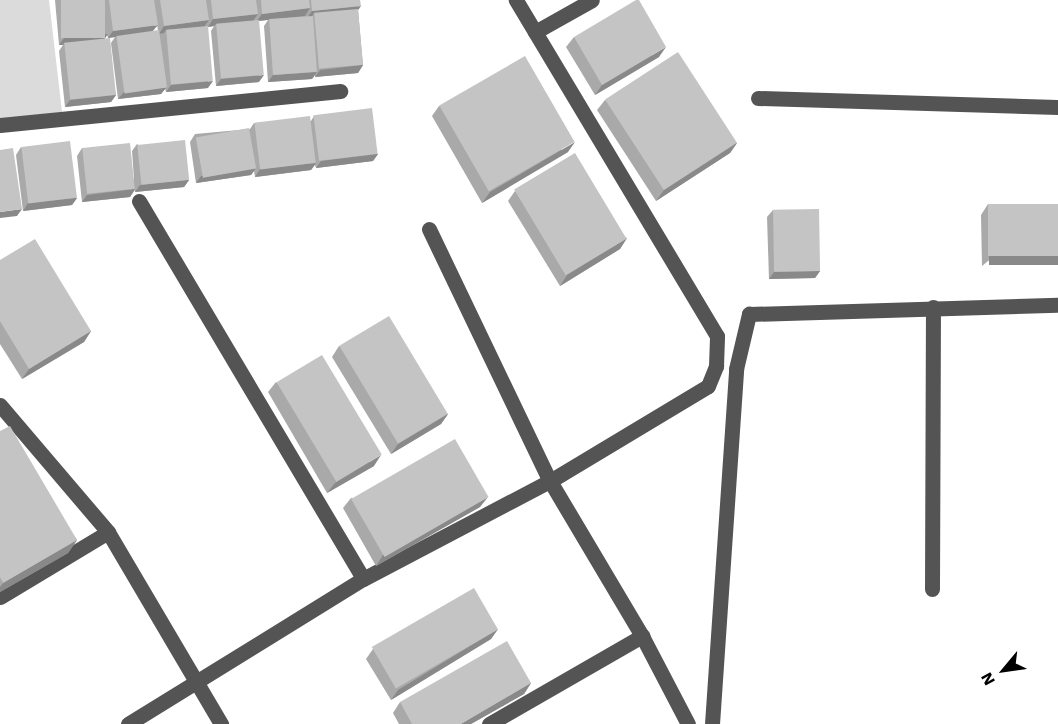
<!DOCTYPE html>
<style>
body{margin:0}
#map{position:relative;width:1058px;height:724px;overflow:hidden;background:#fff;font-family:"Work Sans",sans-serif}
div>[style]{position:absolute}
.green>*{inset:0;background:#dbdbdb}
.minor>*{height:15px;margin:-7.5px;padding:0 7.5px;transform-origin:7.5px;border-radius:7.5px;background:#545454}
.wall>*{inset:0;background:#a9a9a9}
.shaded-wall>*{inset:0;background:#898989;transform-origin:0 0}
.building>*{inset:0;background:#c4c4c4;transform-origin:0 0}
span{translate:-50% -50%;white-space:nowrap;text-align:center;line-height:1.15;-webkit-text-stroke:4.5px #fff;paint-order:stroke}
.north{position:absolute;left:974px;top:640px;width:60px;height:60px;-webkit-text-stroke:4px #fff;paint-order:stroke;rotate:241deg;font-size:16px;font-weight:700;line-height:24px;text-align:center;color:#000}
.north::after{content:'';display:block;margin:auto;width:21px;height:27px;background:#000;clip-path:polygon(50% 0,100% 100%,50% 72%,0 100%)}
</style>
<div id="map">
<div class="green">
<i style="clip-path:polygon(0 0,49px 0,62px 112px,0 119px)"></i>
</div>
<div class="minor">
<i style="left:535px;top:32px;width:65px;rotate:-29.3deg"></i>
<i style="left:758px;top:98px;width:300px;rotate:1.7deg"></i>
<i style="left:0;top:125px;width:342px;rotate:-5.7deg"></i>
<i style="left:139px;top:201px;width:439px;rotate:59.3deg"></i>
<i style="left:429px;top:229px;width:280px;rotate:64.4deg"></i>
<i style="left:550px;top:481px;width:180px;rotate:59.3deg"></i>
<i style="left:642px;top:636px;width:99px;rotate:62.4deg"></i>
<i style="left:0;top:405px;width:167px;rotate:49.6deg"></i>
<i style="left:108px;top:532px;width:223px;rotate:59.5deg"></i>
<i style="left:932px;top:589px;width:282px;rotate:-89.8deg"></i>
<i style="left:0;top:597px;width:126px;rotate:-31deg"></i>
<i style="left:128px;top:724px;width:276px;rotate:-31.7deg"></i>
<i style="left:363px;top:579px;width:211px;rotate:-27.7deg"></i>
<i style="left:550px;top:481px;width:184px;rotate:-31deg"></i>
<i style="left:708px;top:386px;width:22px;rotate:-68deg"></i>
<i style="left:716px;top:366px;width:30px;rotate:-88deg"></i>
<i style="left:717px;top:336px;width:392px;rotate:-120.9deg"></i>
<i style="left:489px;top:724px;width:177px;rotate:-29.9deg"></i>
<i style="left:712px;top:724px;width:356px;rotate:-86.1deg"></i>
<i style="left:736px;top:369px;width:57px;rotate:-76.7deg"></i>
<i style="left:749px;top:314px;width:309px;rotate:-1.7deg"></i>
</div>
<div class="wall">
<i style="clip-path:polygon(evenodd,55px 0,360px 0,358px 10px,363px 65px,358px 73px,315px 77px,315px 75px,312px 79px,268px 82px,264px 26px,268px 20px,259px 21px,259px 82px,216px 86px,211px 31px,214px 26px,208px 27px,208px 88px,166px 92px,165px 88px,161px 94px,118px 99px,111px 43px,115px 37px,108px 38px,107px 35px,105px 38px,116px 95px,111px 102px,65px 107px,59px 51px,63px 45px,59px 45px,55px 0,156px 16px,158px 31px,153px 31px,156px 16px)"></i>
<i style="clip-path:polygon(574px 37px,659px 57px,595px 95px,566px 47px)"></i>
<i style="clip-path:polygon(605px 100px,737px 143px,730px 153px,656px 201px,597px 110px)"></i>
<i style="clip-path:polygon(439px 106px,568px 152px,482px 203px,432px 116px)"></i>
<i style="clip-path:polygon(314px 116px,378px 154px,373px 161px,316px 168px,315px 165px,311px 170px,255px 177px,254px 171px,251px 175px,196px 183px,190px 142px,195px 134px,250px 129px,254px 123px,311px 121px)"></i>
<i style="clip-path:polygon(137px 144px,189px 180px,184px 187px,135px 192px,135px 190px,130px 197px,82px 202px,77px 156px,82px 148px,134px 179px,132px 151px)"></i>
<i style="clip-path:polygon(21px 147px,77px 198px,72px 205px,23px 211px,16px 155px)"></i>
<i style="clip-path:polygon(515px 191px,627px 238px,620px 249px,560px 286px,508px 201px)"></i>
<i style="clip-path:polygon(988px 204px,1058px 204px,982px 266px,981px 215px)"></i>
<i style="clip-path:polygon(773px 210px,820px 271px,815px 278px,769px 279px,767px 217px)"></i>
<i style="clip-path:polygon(0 260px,91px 331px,84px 342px,22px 379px,0 344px)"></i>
<i style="clip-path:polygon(339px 346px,448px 414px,441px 424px,391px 454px,332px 357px)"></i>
<i style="clip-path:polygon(276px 382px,374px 466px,327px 493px,268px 392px)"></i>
<i style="clip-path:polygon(0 431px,77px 540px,68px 553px,0 592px)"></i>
<i style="clip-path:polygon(351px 498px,480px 507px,376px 566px,343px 508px)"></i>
<i style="clip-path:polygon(498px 629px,491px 639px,391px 700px,366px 659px,373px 649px)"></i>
<i style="clip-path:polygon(531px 683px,524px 694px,471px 724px,399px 724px,393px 713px,400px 702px)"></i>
</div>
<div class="shaded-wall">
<i style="clip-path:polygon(361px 6px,356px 13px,314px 13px,311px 18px,307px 18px,312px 11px)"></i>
<i style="clip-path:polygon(310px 8px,305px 16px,257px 21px,262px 14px)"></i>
<i style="clip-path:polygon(258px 14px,253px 21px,216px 24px,214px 26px,208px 27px,213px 19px)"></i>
<i style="clip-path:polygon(209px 20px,204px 27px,166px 30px,164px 33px,159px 34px,164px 26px)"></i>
<i style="clip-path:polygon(158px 25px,152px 32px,108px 38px,113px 31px)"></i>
<i style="clip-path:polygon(108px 34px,103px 41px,64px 43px,63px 45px,59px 45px,64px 38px)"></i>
<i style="clip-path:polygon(666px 47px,659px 57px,595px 95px,602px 85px)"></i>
<i style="clip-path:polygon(363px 65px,358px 73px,315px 77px,320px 70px)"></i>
<i style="clip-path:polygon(317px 72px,312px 79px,268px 82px,273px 75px)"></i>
<i style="clip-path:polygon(264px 75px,259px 82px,216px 86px,221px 79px)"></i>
<i style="clip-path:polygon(213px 81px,208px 88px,166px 92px,171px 85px)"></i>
<i style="clip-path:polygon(167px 87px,161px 94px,118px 99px,124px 92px)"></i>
<i style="clip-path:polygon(116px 95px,111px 102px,65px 107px,70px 100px)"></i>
<i style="clip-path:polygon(575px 142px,568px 152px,482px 203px,490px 192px)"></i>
<i style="clip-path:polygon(737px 143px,730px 153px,656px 201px,664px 190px)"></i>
<i style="clip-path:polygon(378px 154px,373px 161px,316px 168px,321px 161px)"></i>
<i style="clip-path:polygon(316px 163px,311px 170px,255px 177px,260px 169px)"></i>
<i style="clip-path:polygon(256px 168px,251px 175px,196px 183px,201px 176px)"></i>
<i style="clip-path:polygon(189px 180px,184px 187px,135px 192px,140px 185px)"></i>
<i style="clip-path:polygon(135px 189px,130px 197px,82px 202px,87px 195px)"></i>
<i style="clip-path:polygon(77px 198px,72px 205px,23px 211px,28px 203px)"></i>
<i style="clip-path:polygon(22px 209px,17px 216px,0 218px,0 212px)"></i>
<i style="clip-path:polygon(627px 238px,620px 249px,560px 286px,567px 275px)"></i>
<i style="left:1058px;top:255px;width:10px;height:69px;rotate:90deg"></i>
<i style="clip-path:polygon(820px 271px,815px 278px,769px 279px,774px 272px)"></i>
<i style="clip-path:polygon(91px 331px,84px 342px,22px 379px,29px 369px)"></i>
<i style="clip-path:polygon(448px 414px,441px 424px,391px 454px,398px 444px)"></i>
<i style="clip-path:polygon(381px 455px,374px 466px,327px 493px,335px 483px)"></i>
<i style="clip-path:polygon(488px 497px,480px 507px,376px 566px,383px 555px)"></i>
<i style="clip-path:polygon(77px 540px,68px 553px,0 592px,0 587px,3px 583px)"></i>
<i style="clip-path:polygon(498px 629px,491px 639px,391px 700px,398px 690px)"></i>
<i style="clip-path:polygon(531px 683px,524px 694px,471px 724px,461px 724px)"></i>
</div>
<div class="building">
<i style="left:61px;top:0;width:44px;height:38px"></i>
<i style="clip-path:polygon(109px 0,154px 0,158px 25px,113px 31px)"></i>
<i style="clip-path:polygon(160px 0,206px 0,209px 20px,164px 26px)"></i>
<i style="clip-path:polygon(211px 0,256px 0,258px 14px,213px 19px)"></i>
<i style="clip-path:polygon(261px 0,309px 0,310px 8px,262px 14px)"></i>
<i style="clip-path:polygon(311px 0,360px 0,361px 6px,312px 11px)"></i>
<i style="clip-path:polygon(636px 0,639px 0,666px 47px,602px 85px,574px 37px)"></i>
<i style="left:358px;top:9px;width:56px;height:44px;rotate:85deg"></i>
<i style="left:313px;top:16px;width:56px;height:44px;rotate:86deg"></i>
<i style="left:259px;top:20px;width:55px;height:43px;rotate:85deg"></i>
<i style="left:208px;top:26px;width:55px;height:42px;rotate:85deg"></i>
<i style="left:159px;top:30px;width:58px;height:43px;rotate:82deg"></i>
<i style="left:110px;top:38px;width:57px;height:46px;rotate:84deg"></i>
<i style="left:678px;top:52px;width:108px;height:87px;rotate:57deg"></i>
<i style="left:525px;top:56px;width:99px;height:99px;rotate:60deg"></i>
<i style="left:372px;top:108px;width:46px;height:59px;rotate:83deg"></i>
<i style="left:310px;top:116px;width:47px;height:56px;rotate:83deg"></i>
<i style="left:249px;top:128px;width:41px;height:54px;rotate:80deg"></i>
<i style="left:185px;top:140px;width:40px;height:48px;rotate:84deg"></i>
<i style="left:70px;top:141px;width:57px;height:49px;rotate:83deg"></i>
<i style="left:130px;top:143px;width:46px;height:48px;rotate:84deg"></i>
<i style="clip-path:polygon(13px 148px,22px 209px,0 212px,0 150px)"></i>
<i style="left:575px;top:153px;width:100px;height:71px;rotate:59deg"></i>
<i style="left:988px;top:204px;width:70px;height:52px"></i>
<i style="left:819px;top:209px;width:62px;height:46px;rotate:89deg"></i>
<i style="clip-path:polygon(35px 239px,91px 331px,29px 369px,0 321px,0 260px)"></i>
<i style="left:389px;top:316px;width:114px;height:58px;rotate:59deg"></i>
<i style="left:322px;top:355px;width:116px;height:53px;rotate:59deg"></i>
<i style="clip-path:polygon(10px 426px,77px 540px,3px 583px,0 577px,0 431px)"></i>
<i style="left:455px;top:439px;width:67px;height:120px;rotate:60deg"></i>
<i style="left:474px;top:588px;width:48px;height:118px;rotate:60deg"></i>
<i style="clip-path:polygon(507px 641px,531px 683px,461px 724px,412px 724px,400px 702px)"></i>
</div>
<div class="north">N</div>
</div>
